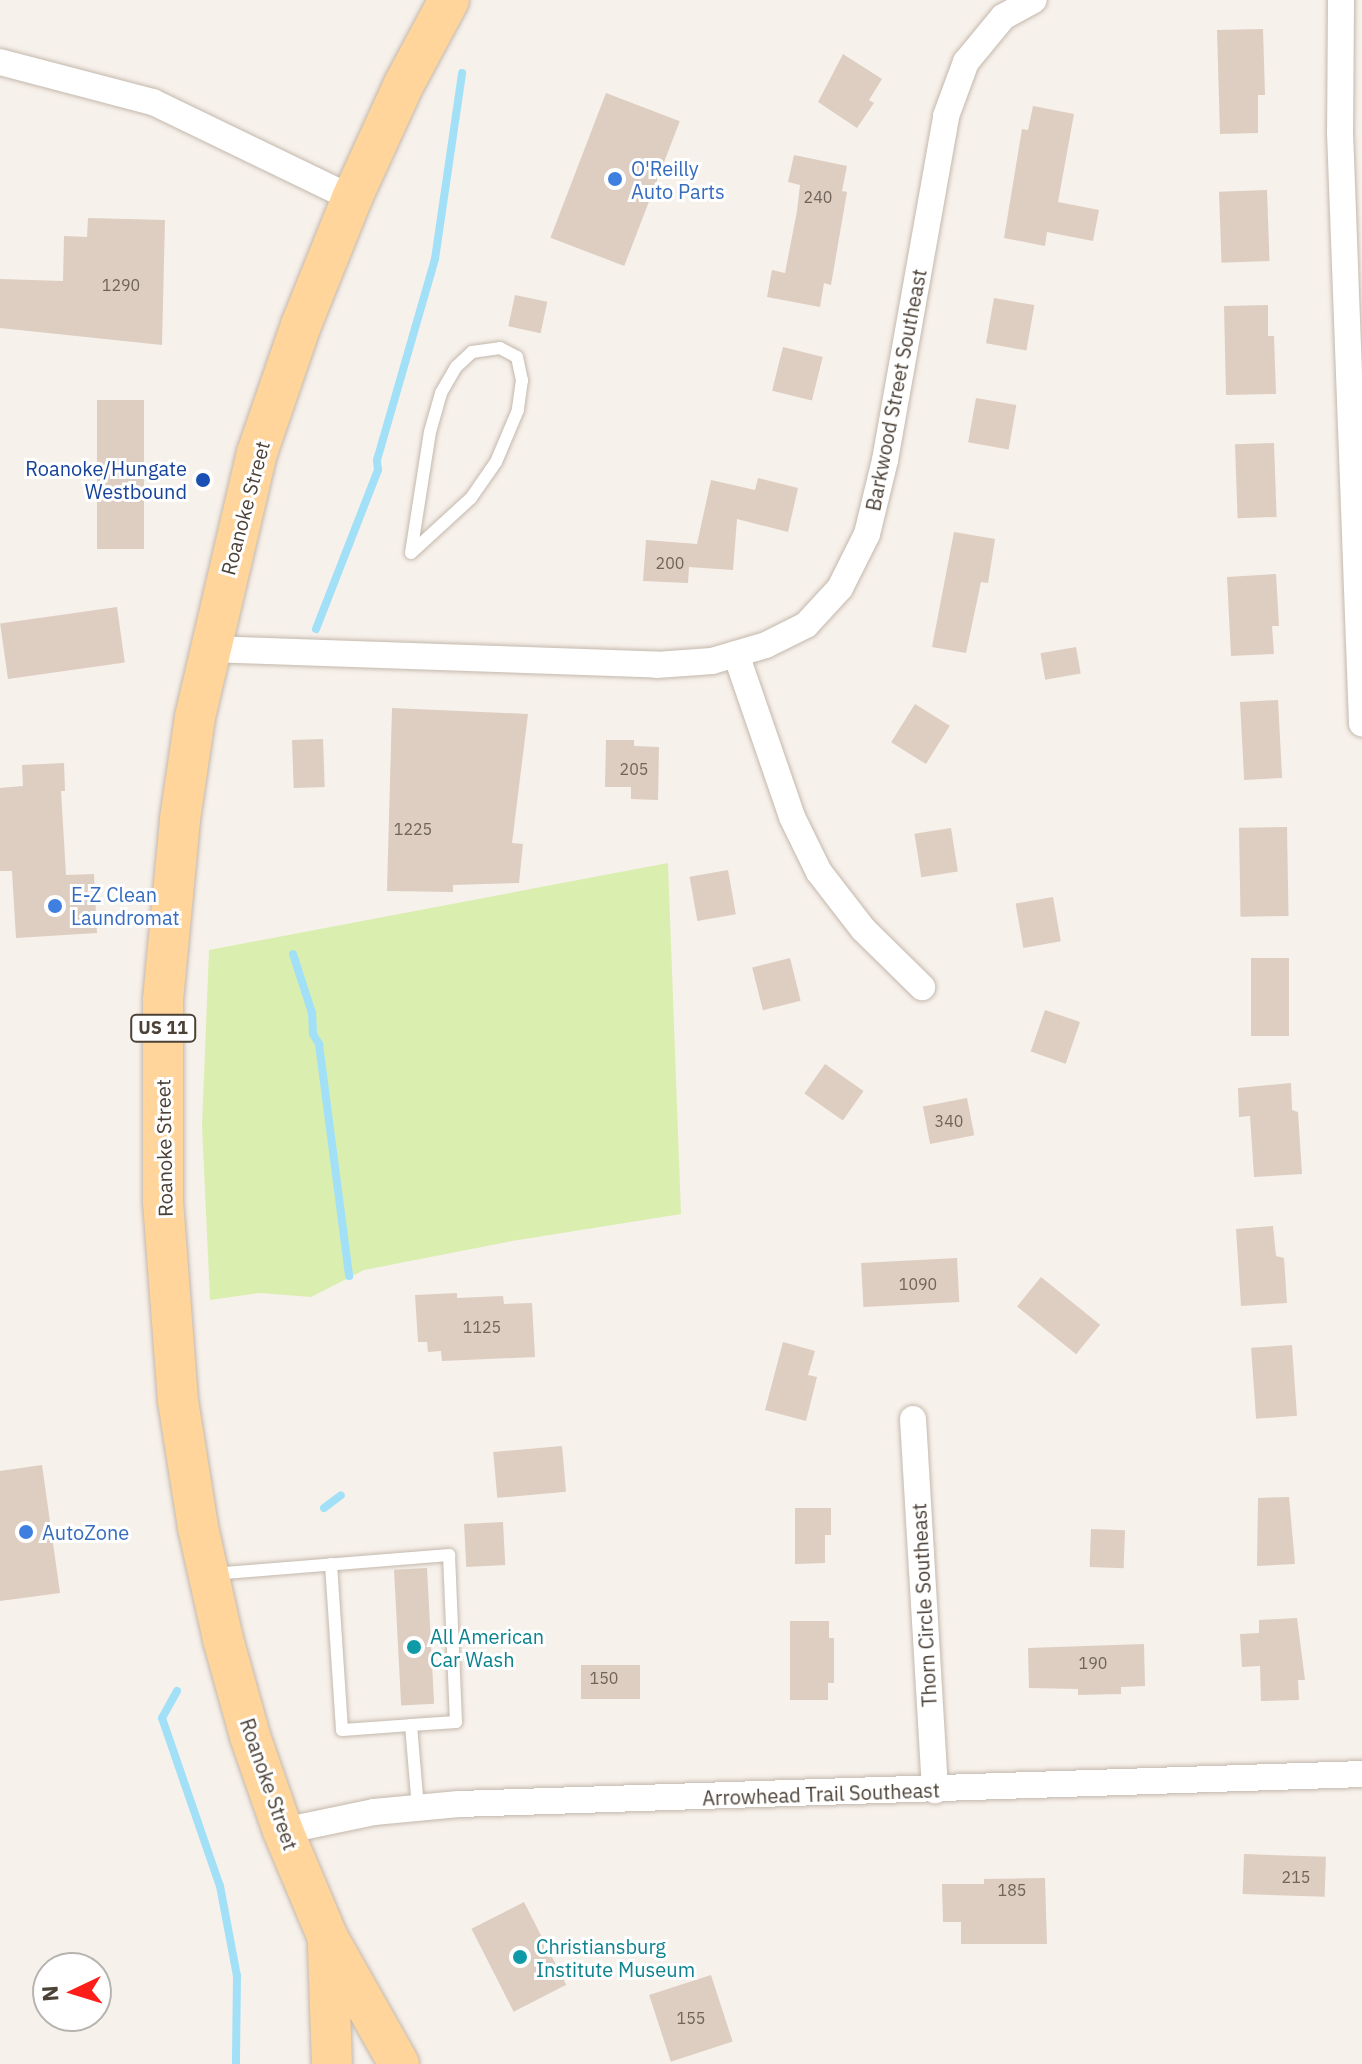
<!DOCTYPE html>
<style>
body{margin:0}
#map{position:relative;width:1362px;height:2064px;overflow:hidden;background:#f7f1eb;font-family:"IBM Plex Sans",sans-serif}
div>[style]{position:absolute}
.green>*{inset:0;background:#daeeb0}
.stream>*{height:8px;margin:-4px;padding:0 4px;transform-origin:4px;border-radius:4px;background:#a2e0f8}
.building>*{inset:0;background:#ddcec1;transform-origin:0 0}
.roads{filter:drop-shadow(0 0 2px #c3b8ac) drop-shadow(0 0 2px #c3b8ac)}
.lane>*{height:12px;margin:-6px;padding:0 6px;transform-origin:6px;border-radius:6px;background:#fff}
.street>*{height:26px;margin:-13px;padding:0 13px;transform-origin:13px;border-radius:13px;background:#fff}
.primary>*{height:40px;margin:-20px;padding:0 20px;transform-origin:20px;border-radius:20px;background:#ffd59b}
.dots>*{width:22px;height:22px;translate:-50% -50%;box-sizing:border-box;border:4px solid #fff;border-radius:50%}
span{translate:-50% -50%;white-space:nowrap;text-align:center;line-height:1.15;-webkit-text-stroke:6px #fff;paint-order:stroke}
.number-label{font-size:16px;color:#70645a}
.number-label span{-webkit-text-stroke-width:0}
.shield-label span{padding:2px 6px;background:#fff;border:2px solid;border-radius:6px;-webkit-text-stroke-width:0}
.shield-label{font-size:18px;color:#4c4137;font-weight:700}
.shop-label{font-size:20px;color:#366cbe}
.left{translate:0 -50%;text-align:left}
.street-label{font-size:20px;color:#4c4137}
.transit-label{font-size:20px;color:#164399}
.right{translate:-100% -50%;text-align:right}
.culture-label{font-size:20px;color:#0d838f}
.north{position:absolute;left:32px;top:1952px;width:80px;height:80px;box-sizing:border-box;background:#fff;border:2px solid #b7b3af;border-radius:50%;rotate:266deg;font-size:22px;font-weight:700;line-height:32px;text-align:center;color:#4c4137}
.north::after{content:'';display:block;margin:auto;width:28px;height:36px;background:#ff1d19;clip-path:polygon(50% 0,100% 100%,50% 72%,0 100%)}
</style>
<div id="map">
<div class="green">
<i style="clip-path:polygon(668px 863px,681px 1214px,512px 1241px,364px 1270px,311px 1297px,260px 1293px,210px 1300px,202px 1126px,209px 950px)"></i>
</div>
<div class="stream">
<i style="left:316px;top:629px;width:171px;rotate:-68.7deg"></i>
<i style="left:378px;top:470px;width:10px;rotate:-96deg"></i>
<i style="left:377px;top:460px;width:209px;rotate:-73.9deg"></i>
<i style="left:435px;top:259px;width:188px;rotate:-81.7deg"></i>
<i style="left:293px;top:954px;width:62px;rotate:72.1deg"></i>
<i style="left:312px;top:1013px;width:21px;rotate:87deg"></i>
<i style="left:313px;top:1034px;width:12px;rotate:59deg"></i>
<i style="left:319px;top:1044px;width:234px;rotate:82.6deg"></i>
<i style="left:324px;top:1508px;width:21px;rotate:-37deg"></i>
<i style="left:177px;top:1691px;width:31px;rotate:119deg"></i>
<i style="left:162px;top:1718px;width:178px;rotate:71deg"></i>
<i style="left:220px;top:1886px;width:92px;rotate:79.3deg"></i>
<i style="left:237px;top:1976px;width:88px;rotate:90.7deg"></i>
</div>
<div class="building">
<i style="clip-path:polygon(1263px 29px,1265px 95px,1258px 95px,1258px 133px,1220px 134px,1217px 30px)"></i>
<i style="clip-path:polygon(843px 54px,882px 79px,869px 100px,874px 103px,857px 128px,818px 102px)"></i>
<i style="left:606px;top:93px;width:79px;height:155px;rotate:21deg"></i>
<i style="clip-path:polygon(1033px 106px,1074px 114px,1058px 202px,1099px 210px,1093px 241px,1047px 232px,1045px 246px,1004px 238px,1022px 129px,1028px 130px)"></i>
<i style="clip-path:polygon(794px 155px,847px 166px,842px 191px,847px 192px,831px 285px,824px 283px,820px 307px,767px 297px,772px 270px,785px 273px,797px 211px,800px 185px,788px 182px)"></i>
<i style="left:1267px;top:190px;width:71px;height:48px;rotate:88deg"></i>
<i style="clip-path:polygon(88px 218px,165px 220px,162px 345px,0 328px,0 279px,63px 281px,64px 236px,87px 237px)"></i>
<i style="left:515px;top:295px;width:33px;height:32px;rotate:12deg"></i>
<i style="left:994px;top:298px;width:41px;height:46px;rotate:10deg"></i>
<i style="clip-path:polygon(1268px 305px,1268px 336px,1274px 336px,1276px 394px,1226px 395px,1224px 306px)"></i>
<i style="left:783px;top:347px;width:41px;height:45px;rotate:14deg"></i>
<i style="left:976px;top:398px;width:41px;height:45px;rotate:10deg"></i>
<i style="left:97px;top:400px;width:47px;height:149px"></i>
<i style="left:1274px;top:443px;width:74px;height:39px;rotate:88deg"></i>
<i style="clip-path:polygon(758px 478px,798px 488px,788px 532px,737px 519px,733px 570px,689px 567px,688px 583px,643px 581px,646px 540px,697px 544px,711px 480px,755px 490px)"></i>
<i style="clip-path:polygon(954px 532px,995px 539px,988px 583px,981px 582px,966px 653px,932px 647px)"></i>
<i style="clip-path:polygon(1276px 574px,1279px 626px,1272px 626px,1274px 654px,1231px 656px,1227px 577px)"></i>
<i style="left:117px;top:607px;width:56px;height:118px;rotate:82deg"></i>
<i style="left:1076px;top:647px;width:27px;height:36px;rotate:80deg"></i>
<i style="left:1278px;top:700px;width:78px;height:38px;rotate:87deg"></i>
<i style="left:915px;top:704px;width:41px;height:45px;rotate:32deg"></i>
<i style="clip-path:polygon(392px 708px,528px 714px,512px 843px,523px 844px,519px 883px,453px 885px,453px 892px,387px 891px)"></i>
<i style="left:323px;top:739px;width:48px;height:31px;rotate:88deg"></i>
<i style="clip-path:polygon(606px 740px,634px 740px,634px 746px,659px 747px,658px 800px,631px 799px,631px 787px,605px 787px)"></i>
<i style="clip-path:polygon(64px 763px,65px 791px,61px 791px,66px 875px,94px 874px,97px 933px,16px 938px,12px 871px,0 871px,0 788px,23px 786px,22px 765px)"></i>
<i style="left:1287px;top:827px;width:89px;height:48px;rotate:89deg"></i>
<i style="left:951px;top:828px;width:44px;height:37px;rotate:81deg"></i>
<i style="left:728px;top:870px;width:45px;height:39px;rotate:80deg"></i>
<i style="left:1053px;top:897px;width:45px;height:38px;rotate:80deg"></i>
<i style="left:790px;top:958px;width:44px;height:39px;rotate:76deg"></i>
<i style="left:1251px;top:958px;width:38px;height:78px"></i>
<i style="left:1045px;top:1010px;width:37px;height:44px;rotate:19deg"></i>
<i style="left:825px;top:1064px;width:47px;height:36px;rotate:35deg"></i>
<i style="clip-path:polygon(1291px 1083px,1292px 1110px,1298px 1112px,1302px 1174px,1254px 1177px,1250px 1116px,1239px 1117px,1238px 1088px)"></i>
<i style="left:967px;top:1098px;width:38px;height:45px;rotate:79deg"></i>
<i style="clip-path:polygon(1273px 1226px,1276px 1256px,1284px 1258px,1287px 1303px,1241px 1306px,1236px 1229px)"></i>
<i style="left:957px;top:1258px;width:44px;height:96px;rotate:87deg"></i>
<i style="left:1041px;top:1277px;width:76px;height:38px;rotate:39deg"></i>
<i style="clip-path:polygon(457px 1293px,457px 1298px,503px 1296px,504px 1304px,532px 1303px,535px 1357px,442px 1361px,441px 1351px,428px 1352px,427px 1342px,418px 1342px,415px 1295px)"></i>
<i style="clip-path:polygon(783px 1342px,815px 1351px,808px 1375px,817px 1377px,806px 1421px,765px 1410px)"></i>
<i style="left:1292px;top:1345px;width:71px;height:41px;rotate:86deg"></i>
<i style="left:562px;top:1446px;width:46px;height:69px;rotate:85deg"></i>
<i style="clip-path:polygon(42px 1465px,60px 1593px,0 1601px,0 1471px)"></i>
<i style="clip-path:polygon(1289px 1497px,1295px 1564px,1257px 1566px,1258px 1498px)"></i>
<i style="clip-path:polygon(795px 1508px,831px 1508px,831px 1535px,825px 1535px,825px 1563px,795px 1564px)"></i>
<i style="left:503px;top:1522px;width:43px;height:39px;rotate:87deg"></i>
<i style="left:1091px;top:1529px;width:34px;height:38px;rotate:2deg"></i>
<i style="left:427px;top:1568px;width:136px;height:33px;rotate:87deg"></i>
<i style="clip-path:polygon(1297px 1618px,1305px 1680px,1298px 1680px,1299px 1700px,1261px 1701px,1260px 1666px,1242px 1667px,1240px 1634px,1259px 1633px,1259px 1620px)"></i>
<i style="clip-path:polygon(790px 1621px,829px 1621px,829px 1638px,834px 1638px,834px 1683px,828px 1683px,828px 1700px,790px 1700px)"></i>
<i style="clip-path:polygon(1144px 1644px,1145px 1686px,1121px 1687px,1121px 1694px,1078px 1695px,1078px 1689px,1029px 1688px,1028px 1648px)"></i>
<i style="left:640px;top:1665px;width:34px;height:59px;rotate:90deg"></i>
<i style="left:1244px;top:1854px;width:82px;height:40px;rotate:2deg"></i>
<i style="clip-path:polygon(1045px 1878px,1047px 1944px,961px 1944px,961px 1922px,943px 1922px,942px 1884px,984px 1884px,984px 1879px)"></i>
<i style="left:524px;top:1902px;width:93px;height:59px;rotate:63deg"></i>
<i style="left:711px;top:1975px;width:70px;height:65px;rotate:72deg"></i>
</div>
<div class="roads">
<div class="lane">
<i style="left:500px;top:348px;width:19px;rotate:28deg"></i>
<i style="left:517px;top:357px;width:24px;rotate:78deg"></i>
<i style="left:522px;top:380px;width:30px;rotate:98deg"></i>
<i style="left:518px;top:410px;width:56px;rotate:112.9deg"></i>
<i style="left:496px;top:462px;width:44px;rotate:124.8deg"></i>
<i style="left:471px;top:498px;width:81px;rotate:137.5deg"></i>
<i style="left:411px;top:553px;width:122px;rotate:-81.1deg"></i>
<i style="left:430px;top:432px;width:41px;rotate:-74.2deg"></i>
<i style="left:441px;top:393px;width:30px;rotate:-60deg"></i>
<i style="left:456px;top:367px;width:22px;rotate:-43deg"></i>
<i style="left:472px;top:352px;width:28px;rotate:-8deg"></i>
<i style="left:331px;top:1564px;width:166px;rotate:86.2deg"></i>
<i style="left:342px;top:1730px;width:69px;rotate:-4.1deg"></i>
<i style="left:212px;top:1574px;width:238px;rotate:-4.6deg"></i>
<i style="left:449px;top:1555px;width:167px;rotate:87.6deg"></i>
<i style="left:456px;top:1722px;width:45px;rotate:176.2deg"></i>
<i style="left:411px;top:1725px;width:83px;rotate:85.2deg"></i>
</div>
<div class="street">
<i style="left:1341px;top:0;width:132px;rotate:90.4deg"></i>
<i style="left:1340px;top:132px;width:592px;rotate:87.87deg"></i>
<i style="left:0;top:62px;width:158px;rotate:14.7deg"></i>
<i style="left:153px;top:102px;width:221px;rotate:25.8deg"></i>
<i style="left:209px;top:649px;width:447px;rotate:2deg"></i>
<i style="left:656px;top:665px;width:56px;rotate:-4.1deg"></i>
<i style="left:712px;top:661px;width:56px;rotate:-16.5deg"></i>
<i style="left:766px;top:645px;width:45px;rotate:-26.6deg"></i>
<i style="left:806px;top:625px;width:50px;rotate:-47.4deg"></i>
<i style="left:840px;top:588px;width:60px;rotate:-63.4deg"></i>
<i style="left:867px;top:534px;width:76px;rotate:-76.3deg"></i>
<i style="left:885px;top:460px;width:349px;rotate:-79.9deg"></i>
<i style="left:946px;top:116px;width:58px;rotate:-69.7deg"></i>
<i style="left:966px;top:62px;width:58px;rotate:-50.6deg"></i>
<i style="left:1003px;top:17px;width:35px;rotate:-29deg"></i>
<i style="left:736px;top:654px;width:172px;rotate:71deg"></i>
<i style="left:792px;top:817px;width:61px;rotate:63.9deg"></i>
<i style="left:819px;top:872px;width:72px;rotate:52.3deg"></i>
<i style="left:863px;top:929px;width:83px;rotate:44.5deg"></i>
<i style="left:913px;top:1419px;width:372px;rotate:86.6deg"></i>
<i style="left:283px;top:1831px;width:93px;rotate:-11.8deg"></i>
<i style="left:374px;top:1812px;width:85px;rotate:-5.4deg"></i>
<i style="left:459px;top:1804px;width:903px;rotate:-1.9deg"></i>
</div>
<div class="primary">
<i style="left:328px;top:1946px;width:118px;rotate:88.1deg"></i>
<i style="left:399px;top:2064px;width:145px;rotate:-119.4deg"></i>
<i style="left:328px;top:1938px;width:116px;rotate:-112.8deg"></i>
<i style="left:283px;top:1831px;width:101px;rotate:-109.2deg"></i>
<i style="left:250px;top:1736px;width:101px;rotate:-105.6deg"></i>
<i style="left:223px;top:1639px;width:115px;rotate:-102.6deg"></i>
<i style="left:198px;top:1527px;width:128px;rotate:-99deg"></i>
<i style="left:178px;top:1401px;width:200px;rotate:-94.3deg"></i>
<i style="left:163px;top:1202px;width:202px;rotate:-90deg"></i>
<i style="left:163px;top:1000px;width:182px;rotate:-84.6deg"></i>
<i style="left:180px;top:819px;width:103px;rotate:-81.6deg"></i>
<i style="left:195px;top:717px;width:271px;rotate:-76.8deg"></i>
<i style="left:257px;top:453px;width:135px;rotate:-71deg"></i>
<i style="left:301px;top:325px;width:137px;rotate:-68.1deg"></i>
<i style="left:352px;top:198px;width:125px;rotate:-65.5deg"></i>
<i style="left:404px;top:84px;width:95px;rotate:-61.8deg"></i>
</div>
</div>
<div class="dots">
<i style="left:615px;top:179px;background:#3f7fe0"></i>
<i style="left:203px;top:480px;background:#1a4fb4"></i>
<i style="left:55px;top:906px;background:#3f7fe0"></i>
<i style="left:26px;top:1532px;background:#3f7fe0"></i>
<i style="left:414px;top:1647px;background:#0f9aa8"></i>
<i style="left:520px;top:1957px;background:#0f9aa8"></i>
</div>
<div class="number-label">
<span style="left:818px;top:197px">240</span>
<span style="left:121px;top:285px">1290</span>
<span style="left:670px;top:563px">200</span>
<span style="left:634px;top:769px">205</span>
<span style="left:413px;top:829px">1225</span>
<span style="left:949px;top:1121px">340</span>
<span style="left:918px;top:1284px">1090</span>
<span style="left:482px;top:1327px">1125</span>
<span style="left:1093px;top:1663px">190</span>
<span style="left:604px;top:1678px">150</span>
<span style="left:1296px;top:1877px">215</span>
<span style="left:1012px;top:1890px">185</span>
<span style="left:691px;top:2018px">155</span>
</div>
<div class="shield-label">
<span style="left:163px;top:1028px">US 11</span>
</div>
<div class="shop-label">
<span class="left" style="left:631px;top:180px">O'Reilly<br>Auto Parts</span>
<span class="left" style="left:71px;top:906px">E-Z Clean<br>Laundromat</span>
<span class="left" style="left:42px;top:1532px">AutoZone</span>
</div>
<div class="street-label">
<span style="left:896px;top:390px;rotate:-79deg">Barkwood Street Southeast</span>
<span style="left:245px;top:508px;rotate:-75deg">Roanoke Street</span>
<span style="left:164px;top:1148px;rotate:-91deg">Roanoke Street</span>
<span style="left:924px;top:1605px;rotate:-93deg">Thorn Circle Southeast</span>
<span style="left:269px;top:1784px;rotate:71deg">Roanoke Street</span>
<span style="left:821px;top:1794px;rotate:-2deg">Arrowhead Trail Southeast</span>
</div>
<div class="transit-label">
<span class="right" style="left:187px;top:480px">Roanoke/Hungate<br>Westbound</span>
</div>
<div class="culture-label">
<span class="left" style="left:430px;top:1648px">All American<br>Car Wash</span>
<span class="left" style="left:536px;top:1958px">Christiansburg<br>Institute Museum</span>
</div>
<div class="north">N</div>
</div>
